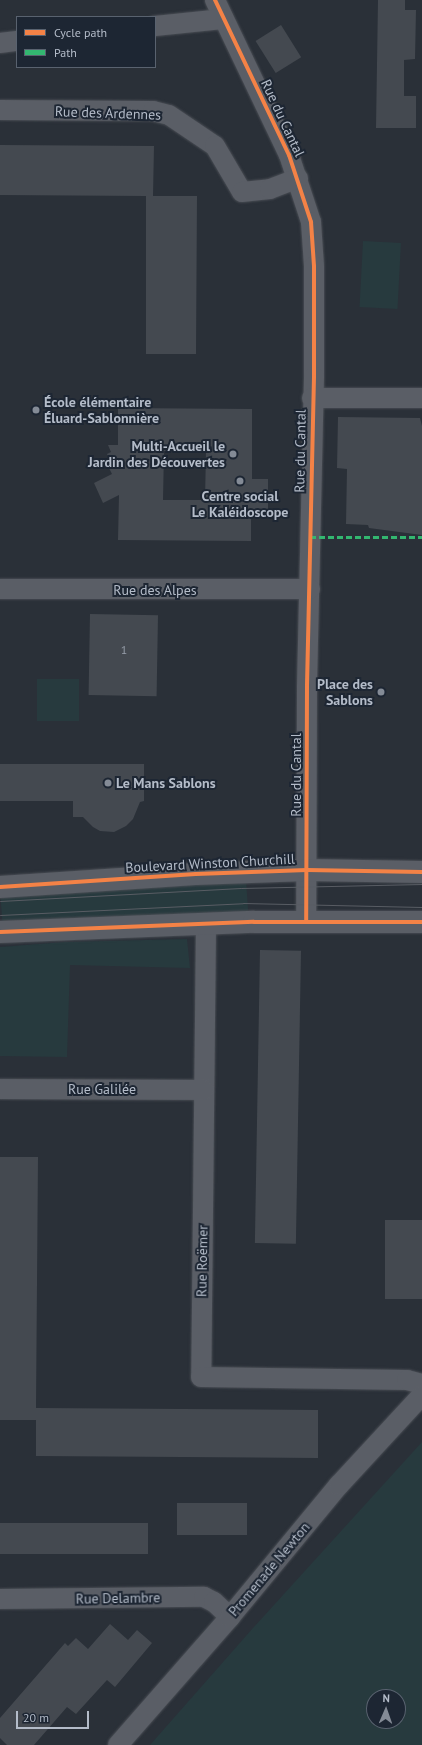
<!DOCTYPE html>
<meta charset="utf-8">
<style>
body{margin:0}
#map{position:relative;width:422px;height:1745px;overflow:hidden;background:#2a3038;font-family:"PT Sans",sans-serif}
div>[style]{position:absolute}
.green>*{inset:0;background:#273a3e;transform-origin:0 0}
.building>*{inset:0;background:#444950;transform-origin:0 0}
.roads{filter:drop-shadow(0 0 1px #484c53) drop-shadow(0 0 1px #484c53)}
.minor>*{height:20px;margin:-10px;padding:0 10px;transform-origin:10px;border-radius:10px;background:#5a5e66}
.tertiary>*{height:22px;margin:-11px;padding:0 11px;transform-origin:11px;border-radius:11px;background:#5a5e66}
.tram>*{height:1px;margin:-0.5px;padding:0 0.5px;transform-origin:0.5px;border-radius:0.5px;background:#595d64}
.quiet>*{height:3px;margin-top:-1.5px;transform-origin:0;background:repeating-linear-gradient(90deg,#33b770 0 6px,transparent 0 9px)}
.cycleway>*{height:4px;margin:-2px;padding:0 2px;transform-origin:2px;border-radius:2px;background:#f48246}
.dots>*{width:11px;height:11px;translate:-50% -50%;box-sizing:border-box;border:2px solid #1d2633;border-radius:50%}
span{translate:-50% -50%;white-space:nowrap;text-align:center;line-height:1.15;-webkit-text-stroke:4px #1d2633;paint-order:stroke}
.number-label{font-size:12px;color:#989fab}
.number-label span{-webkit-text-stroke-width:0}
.street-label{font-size:14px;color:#b4bcc9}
.poi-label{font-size:14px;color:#b4bcc9;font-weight:700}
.left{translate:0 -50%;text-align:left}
.right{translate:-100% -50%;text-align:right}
.legend{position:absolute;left:16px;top:16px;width:140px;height:52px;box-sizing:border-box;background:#1d2633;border:1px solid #59626f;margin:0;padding:5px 7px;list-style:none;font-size:12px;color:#b4bcc9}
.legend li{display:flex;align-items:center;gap:8px;height:20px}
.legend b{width:20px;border:1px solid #59626f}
.north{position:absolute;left:366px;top:1689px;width:40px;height:40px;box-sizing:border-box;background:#1d2633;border:1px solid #59626f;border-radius:50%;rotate:2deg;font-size:11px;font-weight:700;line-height:16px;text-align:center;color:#b4bcc9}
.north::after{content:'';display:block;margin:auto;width:14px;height:18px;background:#848b96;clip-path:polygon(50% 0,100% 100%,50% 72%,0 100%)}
.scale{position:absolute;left:16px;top:1711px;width:73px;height:18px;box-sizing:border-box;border:2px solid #b4bcc9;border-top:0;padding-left:5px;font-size:12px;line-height:14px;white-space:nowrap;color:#b4bcc9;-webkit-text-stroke:3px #1d2633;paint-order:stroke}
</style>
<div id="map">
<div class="green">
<i style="left:363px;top:241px;width:38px;height:66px;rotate:3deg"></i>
<i style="left:79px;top:679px;width:42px;height:42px;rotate:90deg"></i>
<i style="left:246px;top:880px;width:32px;height:246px;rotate:86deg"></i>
<i style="clip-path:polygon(187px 939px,190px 968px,70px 965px,67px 1057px,0 1056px,0 947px,65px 942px)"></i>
<i style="clip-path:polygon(evenodd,422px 1442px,422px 1745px,150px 1745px,253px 1628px,422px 1442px,374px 1697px,398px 1697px,398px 1721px,374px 1721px,374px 1697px)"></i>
</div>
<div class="building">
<i style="clip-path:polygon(378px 0,405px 0,405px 10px,416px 10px,415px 59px,404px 60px,404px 96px,416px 96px,416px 128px,376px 128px)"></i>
<i style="left:281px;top:25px;width:38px;height:30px;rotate:58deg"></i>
<i style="clip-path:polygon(0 145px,154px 146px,153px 196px,197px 196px,196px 354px,146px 354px,146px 196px,0 195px)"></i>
<i style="clip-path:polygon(evenodd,118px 408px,252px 409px,252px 479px,268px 479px,268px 515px,251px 515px,251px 541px,118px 540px,119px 495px,103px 503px,94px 483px,112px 474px,108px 466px,111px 464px,107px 454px,111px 452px,108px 445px,118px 445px,118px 408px,164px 451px,206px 451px,205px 500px,163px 500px,164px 451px)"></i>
<i style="clip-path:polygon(338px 417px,420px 418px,422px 426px,422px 535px,369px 528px,368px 525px,346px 524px,347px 469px,337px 468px)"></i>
<i style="left:90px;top:614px;width:68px;height:81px;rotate:1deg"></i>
<i style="clip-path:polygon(0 764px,144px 764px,144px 801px,140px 802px,133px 819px,126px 826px,114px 832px,100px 831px,93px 827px,83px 817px,73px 817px,73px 801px,0 801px)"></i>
<i style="left:260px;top:950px;width:41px;height:293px;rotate:1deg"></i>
<i style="clip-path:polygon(0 1157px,38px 1157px,36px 1408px,318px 1410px,318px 1458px,36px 1456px,36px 1420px,0 1420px)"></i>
<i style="left:385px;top:1220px;width:37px;height:79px"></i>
<i style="left:177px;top:1503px;width:70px;height:32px"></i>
<i style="left:148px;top:1523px;width:31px;height:148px;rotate:90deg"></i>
<i style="clip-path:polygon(110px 1624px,128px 1640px,137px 1630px,152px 1643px,115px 1687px,107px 1680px,76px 1714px,67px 1707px,34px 1745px,7px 1745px,0 1738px,0 1718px,65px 1643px,68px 1646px,76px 1638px,88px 1649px)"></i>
</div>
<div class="roads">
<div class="minor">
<i style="left:215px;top:0;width:172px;rotate:64.5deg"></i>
<i style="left:289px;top:155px;width:71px;rotate:71.8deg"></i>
<i style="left:311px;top:222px;width:44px;rotate:86.1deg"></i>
<i style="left:314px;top:266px;width:111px;rotate:90deg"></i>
<i style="left:314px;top:377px;width:310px;rotate:91.3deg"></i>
<i style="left:307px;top:687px;width:235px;rotate:90.2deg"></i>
<i style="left:155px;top:26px;width:68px;rotate:-5.9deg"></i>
<i style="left:0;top:43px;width:17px;rotate:-7deg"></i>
<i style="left:0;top:110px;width:153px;rotate:0.4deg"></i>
<i style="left:153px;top:111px;width:16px;rotate:14deg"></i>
<i style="left:169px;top:115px;width:55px;rotate:34deg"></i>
<i style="left:215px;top:146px;width:53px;rotate:59.6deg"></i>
<i style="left:242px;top:192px;width:28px;rotate:-6deg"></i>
<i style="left:270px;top:189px;width:30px;rotate:-21deg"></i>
<i style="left:312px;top:398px;width:110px"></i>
<i style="left:0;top:589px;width:310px"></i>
<i style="left:206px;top:924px;width:453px;rotate:90.6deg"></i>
<i style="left:201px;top:1377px;width:206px;rotate:0.8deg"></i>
<i style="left:407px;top:1380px;width:16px;rotate:15deg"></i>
<i style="left:0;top:1089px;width:204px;rotate:0.3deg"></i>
<i style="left:0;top:1599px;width:204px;rotate:-0.6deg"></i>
<i style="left:204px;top:1597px;width:11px;rotate:27deg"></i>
<i style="left:214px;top:1602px;width:22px;rotate:43deg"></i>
<i style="left:118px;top:1745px;width:170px;rotate:-48.8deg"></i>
<i style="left:230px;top:1617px;width:171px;rotate:-50.5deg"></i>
<i style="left:339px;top:1485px;width:122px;rotate:-47.3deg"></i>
</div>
<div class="tertiary">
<i style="left:0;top:887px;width:196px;rotate:-3.8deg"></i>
<i style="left:196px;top:874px;width:111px;rotate:-2.1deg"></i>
<i style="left:307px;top:870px;width:115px;rotate:1deg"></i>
<i style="left:0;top:932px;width:254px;rotate:-2.3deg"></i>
<i style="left:254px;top:922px;width:168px"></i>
</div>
</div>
<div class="tram">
<i style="left:0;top:901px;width:241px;rotate:-3.1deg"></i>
<i style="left:241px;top:888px;width:181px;rotate:-1.3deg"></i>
<i style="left:0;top:915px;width:243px;rotate:-2.8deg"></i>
<i style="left:243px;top:903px;width:179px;rotate:1.3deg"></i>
</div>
<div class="quiet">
<i style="left:310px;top:537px;width:112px"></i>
</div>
<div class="cycleway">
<i style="left:215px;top:0;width:172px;rotate:64.5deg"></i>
<i style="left:289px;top:155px;width:71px;rotate:71.8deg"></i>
<i style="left:311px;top:222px;width:44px;rotate:86.1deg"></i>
<i style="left:314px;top:266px;width:111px;rotate:90deg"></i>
<i style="left:314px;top:377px;width:310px;rotate:91.3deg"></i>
<i style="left:307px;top:687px;width:235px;rotate:90.2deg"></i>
<i style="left:0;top:887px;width:196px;rotate:-3.8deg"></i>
<i style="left:196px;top:874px;width:111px;rotate:-2.1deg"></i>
<i style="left:307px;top:870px;width:115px;rotate:1deg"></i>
<i style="left:0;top:932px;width:254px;rotate:-2.3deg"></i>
<i style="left:254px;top:922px;width:168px"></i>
</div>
<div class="dots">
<i style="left:36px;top:410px;background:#848b96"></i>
<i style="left:233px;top:454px;background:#848b96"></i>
<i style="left:240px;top:481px;background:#848b96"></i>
<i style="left:381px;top:692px;background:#848b96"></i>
<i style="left:108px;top:783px;background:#848b96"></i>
</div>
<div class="number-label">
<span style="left:124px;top:650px">1</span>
</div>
<div class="street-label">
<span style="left:108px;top:113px;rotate:2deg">Rue des Ardennes</span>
<span style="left:283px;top:118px;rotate:65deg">Rue du Cantal</span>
<span style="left:300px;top:451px;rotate:-89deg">Rue du Cantal</span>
<span style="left:155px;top:590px">Rue des Alpes</span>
<span style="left:296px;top:775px;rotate:-90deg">Rue du Cantal</span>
<span style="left:210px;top:863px;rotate:-3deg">Boulevard Winston Churchill</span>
<span style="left:102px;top:1089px">Rue Galilée</span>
<span style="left:202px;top:1261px;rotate:-89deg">Rue Roëmer</span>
<span style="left:269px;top:1569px;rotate:-50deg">Promenade Newton</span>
<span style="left:118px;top:1598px;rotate:-1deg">Rue Delambre</span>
</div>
<div class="poi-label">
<span class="left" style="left:44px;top:410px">École élémentaire<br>Éluard-Sablonnière</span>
<span class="right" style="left:225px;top:454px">Multi-Accueil le<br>Jardin des Découvertes</span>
<span style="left:240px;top:504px">Centre social<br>Le Kaléidoscope</span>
<span class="right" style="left:373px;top:692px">Place des<br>Sablons</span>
<span class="left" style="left:116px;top:783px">Le Mans Sablons</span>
</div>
<ul class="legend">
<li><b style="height:5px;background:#f48246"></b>Cycle path</li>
<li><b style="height:5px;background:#33b770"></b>Path</li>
</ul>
<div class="north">N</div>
<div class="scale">20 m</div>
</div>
